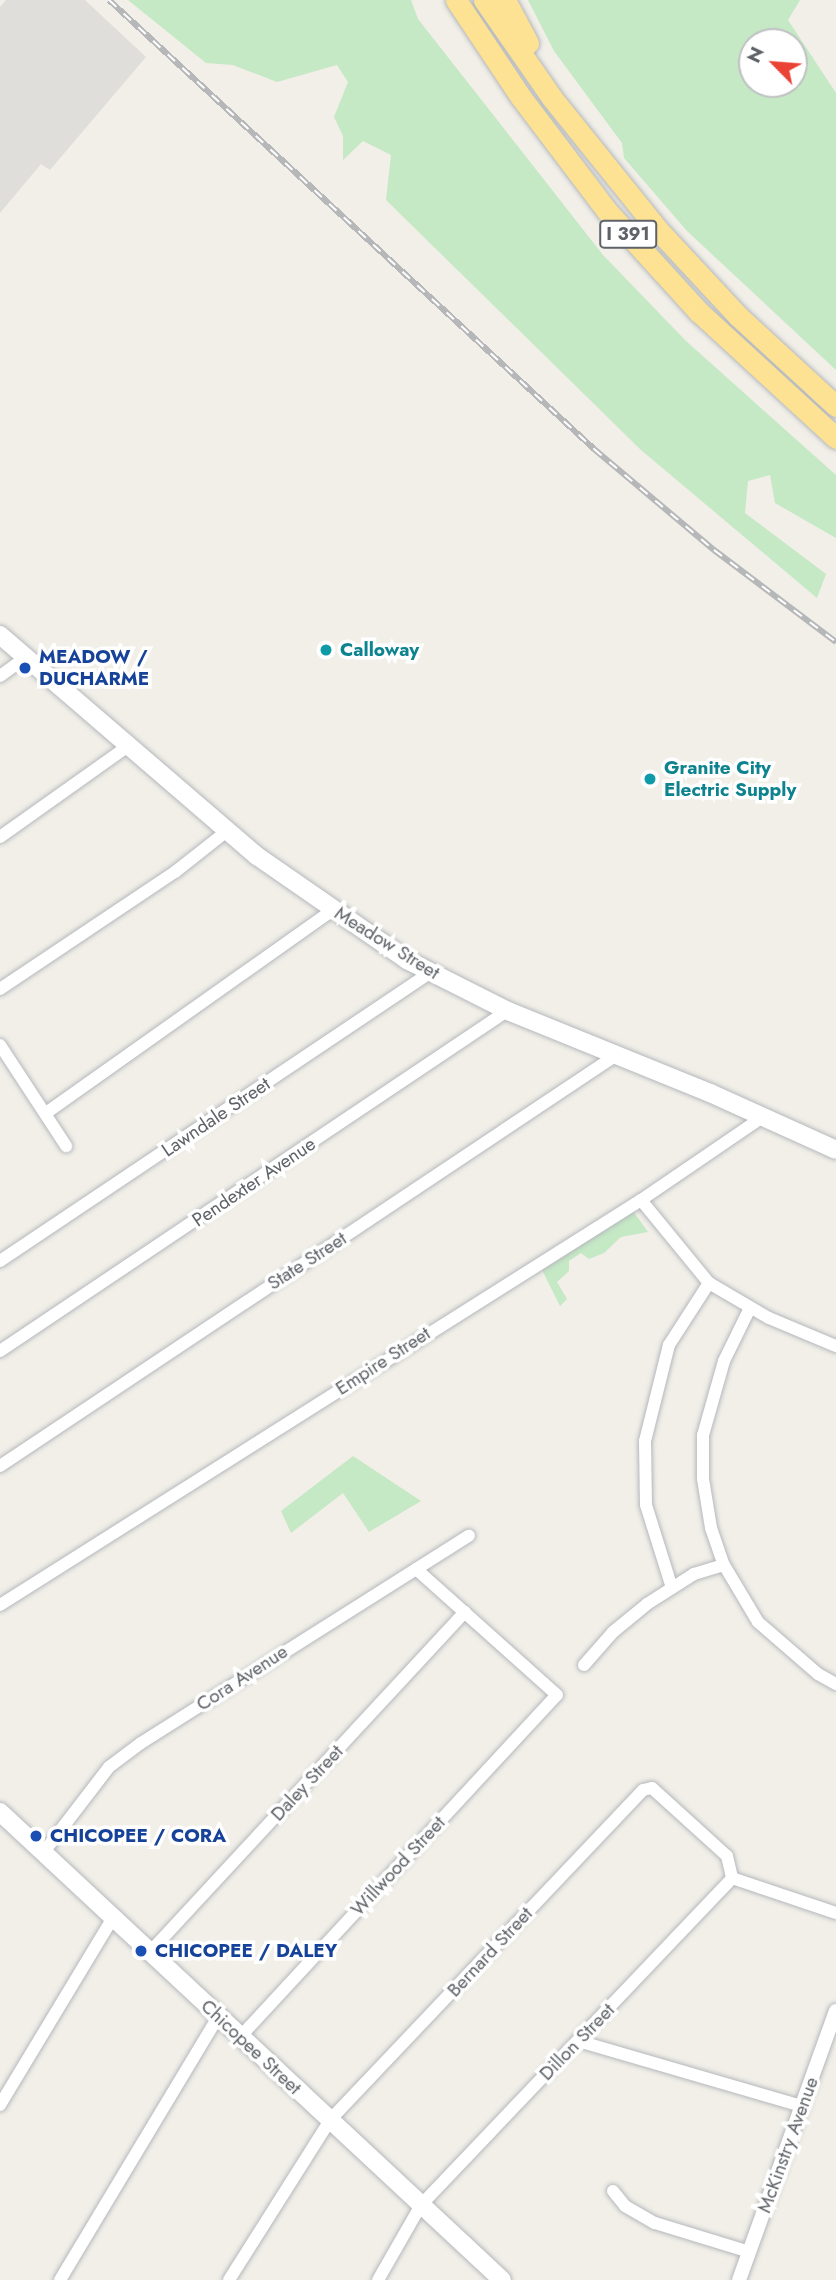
<!DOCTYPE html>
<style>
body{margin:0}
#map{position:relative;width:836px;height:2280px;overflow:hidden;background:#f1efe8;font-family:Jost,sans-serif}
div>[style]{position:absolute}
.industrial>*{inset:0;background:#e0deda}
.green>*{inset:0;background:#c5e8c5}
.roads{filter:drop-shadow(0 0 2px #b5b8bc) drop-shadow(0 0 2px #b5b8bc)}
.minor>*{height:12px;margin:-6px;padding:0 6px;transform-origin:6px;border-radius:6px;background:#fff}
.tertiary>*{height:14px;margin:-7px;padding:0 7px;transform-origin:7px;border-radius:7px;background:#fff}
.secondary>*{height:18px;margin:-9px;padding:0 9px;transform-origin:9px;border-radius:9px;background:#fff}
.motorway>*{height:21px;margin:-10.5px;padding:0 10.5px;transform-origin:10.5px;border-radius:10.5px;background:#fde293}
.rail>*{height:6px;margin-top:-3px;transform-origin:0;background:repeating-linear-gradient(90deg,#fff 0 10px,#b6b7b8 0 20px);box-sizing:border-box;border-block:2px solid #b6b7b8}
.dots>*{width:19px;height:19px;translate:-50% -50%;box-sizing:border-box;border:4px solid #fff;border-radius:50%}
span{translate:-50% -50%;white-space:nowrap;text-align:center;line-height:1.15;-webkit-text-stroke:7px #fff;paint-order:stroke}
.shield-label span{padding:2px 5px;background:#fff;border:2px solid;border-radius:5px;-webkit-text-stroke-width:0}
.shield-label{font-size:18px;color:#5f6368;font-weight:700}
.culture-label{font-size:19px;color:#0d838f;font-weight:700}
.left{translate:0 -50%;text-align:left}
.transit-label{font-size:19px;color:#164399;font-weight:700}
.street-label{font-size:19px;color:#5f6368}
.north{position:absolute;left:738px;top:28px;width:70px;height:70px;box-sizing:border-box;background:#fff;border:2px solid #bfc1c3;border-radius:50%;rotate:295deg;font-size:19px;font-weight:700;line-height:28px;text-align:center;color:#5f6368}
.north::after{content:'';display:block;margin:auto;width:24px;height:32px;background:#ea4335;clip-path:polygon(50% 0,100% 100%,50% 72%,0 100%)}
</style>
<div id="map">
<div class="industrial">
<i style="clip-path:polygon(6px 0,85px 0,146px 57px,50px 170px,41px 164px,0 213px,0 7px)"></i>
</div>
<div class="green">
<i style="clip-path:polygon(128px 0,411px 0,418px 19px,603px 255px,686px 341px,836px 475px,836px 538px,775px 503px,770px 475px,748px 481px,745px 513px,826px 574px,817px 598px,641px 450px,386px 200px,391px 155px,363px 141px,343px 160px,343px 136px,334px 117px,348px 82px,337px 65px,277px 82px,233px 65px,206px 63px)"></i>
<i style="clip-path:polygon(evenodd,528px 0,830px 0,800px 0,788px 20px,836px 93px,836px 370px,687px 231px,624px 158px,622px 143px,554px 51px,528px 0,752px 42px,794px 42px,794px 84px,752px 84px,752px 42px)"></i>
<i style="clip-path:polygon(633px 1211px,648px 1232px,621px 1237px,604px 1253px,589px 1259px,581px 1253px,569px 1261px,569px 1271px,557px 1282px,567px 1299px,560px 1306px,542px 1270px)"></i>
<i style="clip-path:polygon(353px 1456px,421px 1501px,369px 1532px,343px 1493px,291px 1533px,281px 1511px)"></i>
</div>
<div class="roads">
<div class="minor">
<i style="left:0;top:676px;width:31px;rotate:-36deg"></i>
<i style="left:0;top:837px;width:157px;rotate:-35.4deg"></i>
<i style="left:0;top:989px;width:211px;rotate:-33.8deg"></i>
<i style="left:175px;top:872px;width:66px;rotate:-38.3deg"></i>
<i style="left:0;top:1045px;width:121px;rotate:56.8deg"></i>
<i style="left:46px;top:1113px;width:352px;rotate:-35.3deg"></i>
<i style="left:641px;top:1200px;width:107px;rotate:50.7deg"></i>
<i style="left:709px;top:1283px;width:69px;rotate:30.3deg"></i>
<i style="left:769px;top:1318px;width:73px;rotate:22.7deg"></i>
<i style="left:0;top:1261px;width:519px;rotate:-33.84deg"></i>
<i style="left:750px;top:1308px;width:59px;rotate:116.1deg"></i>
<i style="left:724px;top:1361px;width:77px;rotate:105.8deg"></i>
<i style="left:703px;top:1435px;width:44px;rotate:90deg"></i>
<i style="left:703px;top:1479px;width:50px;rotate:80.7deg"></i>
<i style="left:711px;top:1528px;width:39px;rotate:71deg"></i>
<i style="left:724px;top:1565px;width:66px;rotate:59.2deg"></i>
<i style="left:758px;top:1622px;width:79px;rotate:40.9deg"></i>
<i style="left:818px;top:1674px;width:21px;rotate:29deg"></i>
<i style="left:0;top:1351px;width:610px;rotate:-33.85deg"></i>
<i style="left:0;top:1466px;width:739px;rotate:-33.69deg"></i>
<i style="left:672px;top:1588px;width:87px;rotate:-107.4deg"></i>
<i style="left:646px;top:1505px;width:64px;rotate:-90.9deg"></i>
<i style="left:645px;top:1441px;width:99px;rotate:-76deg"></i>
<i style="left:669px;top:1345px;width:74px;rotate:-57.2deg"></i>
<i style="left:0;top:1605px;width:758px;rotate:-32.29deg"></i>
<i style="left:641px;top:1200px;width:149px;rotate:-34.3deg"></i>
<i style="left:584px;top:1665px;width:44px;rotate:-48.7deg"></i>
<i style="left:613px;top:1632px;width:44px;rotate:-39.5deg"></i>
<i style="left:647px;top:1604px;width:56px;rotate:-32.6deg"></i>
<i style="left:694px;top:1574px;width:31px;rotate:-17deg"></i>
<i style="left:43px;top:1853px;width:108px;rotate:-52.5deg"></i>
<i style="left:109px;top:1767px;width:40px;rotate:-37deg"></i>
<i style="left:141px;top:1743px;width:388px;rotate:-32.3deg"></i>
<i style="left:149px;top:1953px;width:465px;rotate:-47.2deg"></i>
<i style="left:240px;top:2037px;width:466px;rotate:-47.2deg"></i>
<i style="left:557px;top:1695px;width:189px;rotate:-138.2deg"></i>
<i style="left:578px;top:2041px;width:233px;rotate:16.2deg"></i>
<i style="left:0;top:2105px;width:218px;rotate:-58.9deg"></i>
<i style="left:613px;top:2191px;width:19px;rotate:51deg"></i>
<i style="left:625px;top:2206px;width:34px;rotate:30deg"></i>
<i style="left:655px;top:2223px;width:99px;rotate:17deg"></i>
<i style="left:60px;top:2280px;width:307px;rotate:-59deg"></i>
<i style="left:229px;top:2280px;width:189px;rotate:-57.7deg"></i>
<i style="left:330px;top:2120px;width:455px;rotate:-46.5deg"></i>
<i style="left:643px;top:1790px;width:9px;rotate:-13deg"></i>
<i style="left:652px;top:1788px;width:101px;rotate:42.2deg"></i>
<i style="left:727px;top:1856px;width:23px;rotate:77deg"></i>
<i style="left:732px;top:1878px;width:110px;rotate:18.6deg"></i>
<i style="left:378px;top:2280px;width:86px;rotate:-60.2deg"></i>
<i style="left:421px;top:2205px;width:451px;rotate:-46.4deg"></i>
</div>
<div class="tertiary">
<i style="left:739px;top:2280px;width:286px;rotate:-70.2deg"></i>
</div>
<div class="secondary">
<i style="left:0;top:635px;width:339px;rotate:40.7deg"></i>
<i style="left:257px;top:856px;width:183px;rotate:34.7deg"></i>
<i style="left:407px;top:960px;width:113px;rotate:26.8deg"></i>
<i style="left:508px;top:1011px;width:218px;rotate:22.1deg"></i>
<i style="left:710px;top:1093px;width:138px;rotate:24.3deg"></i>
<i style="left:0;top:1812px;width:686px;rotate:42.99deg"></i>
</div>
<div class="motorway">
<i style="left:456px;top:0;width:115px;rotate:56.3deg"></i>
<i style="left:520px;top:96px;width:144px;rotate:52.9deg"></i>
<i style="left:607px;top:211px;width:137px;rotate:47.7deg"></i>
<i style="left:699px;top:312px;width:186px;rotate:42.6deg"></i>
<i style="left:484px;top:0;width:119px;rotate:55.2deg"></i>
<i style="left:552px;top:98px;width:171px;rotate:51.2deg"></i>
<i style="left:659px;top:231px;width:116px;rotate:47.1deg"></i>
<i style="left:738px;top:316px;width:133px;rotate:42.6deg"></i>
<i style="left:505px;top:0;width:49px;rotate:61.9deg"></i>
</div>
</div>
<div class="rail">
<i style="left:109px;top:0;width:661px;rotate:42.79deg"></i>
<i style="left:594px;top:449px;width:157px;rotate:40.1deg"></i>
<i style="left:714px;top:550px;width:153px;rotate:37deg"></i>
</div>
<div class="dots">
<i style="left:326px;top:650px;background:#0f9aa8"></i>
<i style="left:25px;top:668px;background:#1a4fb4"></i>
<i style="left:650px;top:779px;background:#0f9aa8"></i>
<i style="left:36px;top:1836px;background:#1a4fb4"></i>
<i style="left:141px;top:1951px;background:#1a4fb4"></i>
</div>
<div class="shield-label">
<span style="left:628px;top:234px">I 391</span>
</div>
<div class="culture-label">
<span class="left" style="left:340px;top:650px">Calloway</span>
<span class="left" style="left:664px;top:779px">Granite City<br>Electric Supply</span>
</div>
<div class="transit-label">
<span class="left" style="left:39px;top:668px">MEADOW /<br>DUCHARME</span>
<span class="left" style="left:50px;top:1836px">CHICOPEE / CORA</span>
<span class="left" style="left:155px;top:1951px">CHICOPEE / DALEY</span>
</div>
<div class="street-label">
<span style="left:387px;top:943px;rotate:32deg">Meadow Street</span>
<span style="left:216px;top:1117px;rotate:-34deg">Lawndale Street</span>
<span style="left:254px;top:1182px;rotate:-34deg">Pendexter Avenue</span>
<span style="left:307px;top:1261px;rotate:-33deg">State Street</span>
<span style="left:383px;top:1361px;rotate:-33deg">Empire Street</span>
<span style="left:242px;top:1678px;rotate:-33deg">Cora Avenue</span>
<span style="left:307px;top:1783px;rotate:-47deg">Daley Street</span>
<span style="left:398px;top:1866px;rotate:-47deg">Willwood Street</span>
<span style="left:490px;top:1952px;rotate:-47deg">Bernard Street</span>
<span style="left:577px;top:2042px;rotate:-46deg">Dillon Street</span>
<span style="left:251px;top:2047px;rotate:43deg">Chicopee Street</span>
<span style="left:788px;top:2145px;rotate:-70deg">McKinstry Avenue</span>
</div>
<div class="north">N</div>
</div>
